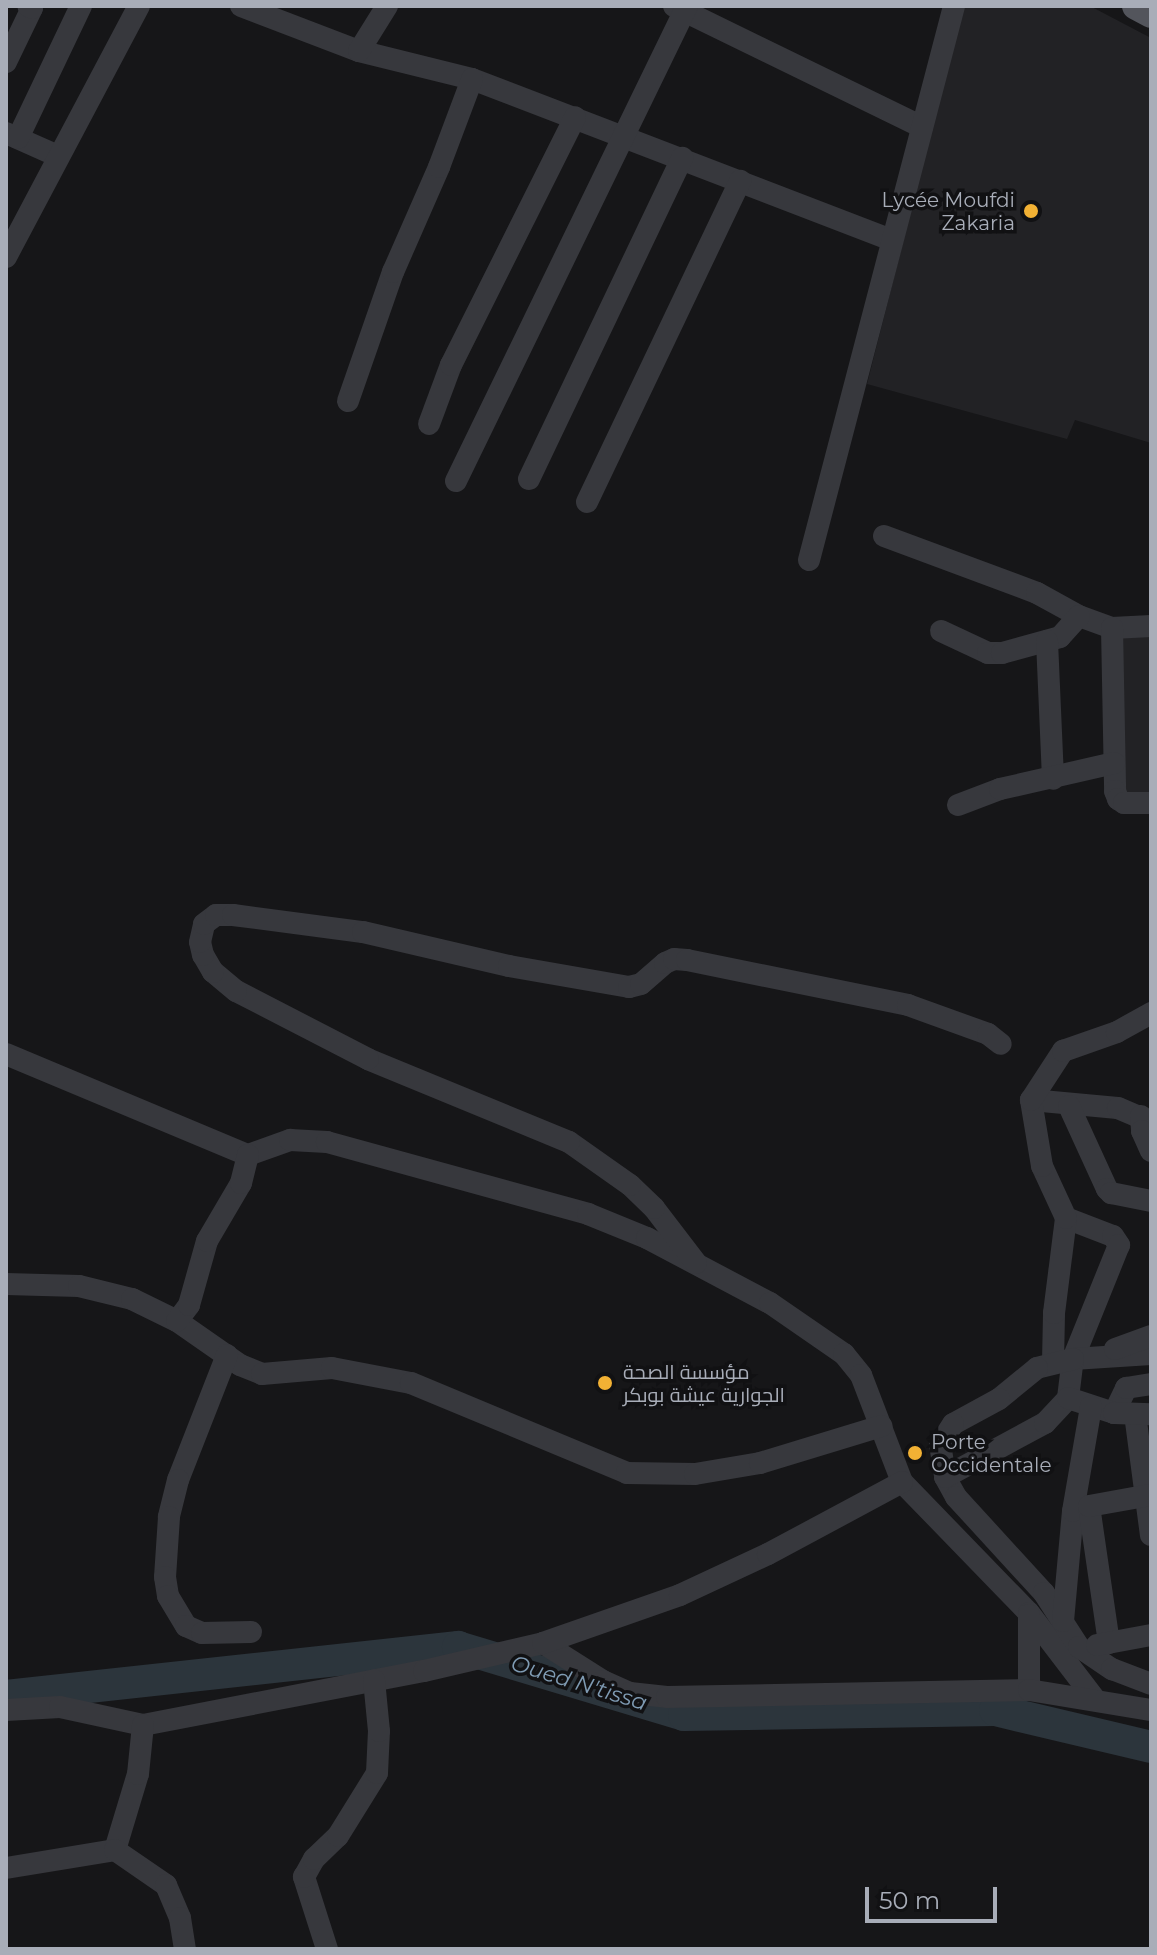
<!DOCTYPE html>
<meta charset="utf-8">
<style>
body{margin:0}
#map{position:relative;width:1157px;height:1955px;overflow:hidden;background:#161618;font-family:Montserrat,Cairo,sans-serif}
div>[style]{position:absolute}
.built>*{inset:0;background:#222225;transform-origin:0 0}
.river>*{height:32px;margin:-16px;padding:0 16px;transform-origin:16px;border-radius:16px;background:#2c353c}
.minor>*{height:22px;margin:-11px;padding:0 11px;transform-origin:11px;border-radius:11px;background:#37383d}
.major>*{height:28px;margin:-14px;padding:0 14px;transform-origin:14px;border-radius:14px;background:#53555c}
.dots>*{width:22px;height:22px;translate:-50% -50%;box-sizing:border-box;border:4px solid #111113;border-radius:50%}
span{translate:-50% -50%;white-space:nowrap;text-align:center;line-height:1.15;-webkit-text-stroke:7px #111113;paint-order:stroke}
.poi-label{font-size:20px;color:#a8adb8}
.right{translate:-100% -50%;text-align:right}
.left{translate:0 -50%;text-align:left}
.water-label{font-size:22px;color:#7f9bb3;font-style:italic}
.frame{position:absolute;inset:0;border:8px solid #a8adb8;pointer-events:none}
.scale{position:absolute;left:865px;top:1887px;width:132px;height:36px;box-sizing:border-box;border:4px solid #a8adb8;border-top:0;padding-left:10px;font-size:24px;line-height:28px;white-space:nowrap;color:#a8adb8;-webkit-text-stroke:6px #111113;paint-order:stroke}
</style>
<div id="map">
<div class="built">
<i style="clip-path:polygon(963px 6px,1090px 6px,1151px 38px,1151px 443px,1075px 420px,1067px 439px,867px 384px)"></i>
<i style="left:1117px;top:635px;width:34px;height:162px"></i>
</div>
<div class="river">
<i style="left:6px;top:1696px;width:455px;rotate:-6.2deg"></i>
<i style="left:458px;top:1647px;width:236px;rotate:16.7deg"></i>
<i style="left:684px;top:1715px;width:311px;rotate:-0.9deg"></i>
<i style="left:995px;top:1710px;width:160px;rotate:13.3deg"></i>
</div>
<div class="minor">
<i style="left:241px;top:6px;width:126px;rotate:20.9deg"></i>
<i style="left:359px;top:51px;width:116px;rotate:13.9deg"></i>
<i style="left:472px;top:79px;width:450px;rotate:21deg"></i>
<i style="left:674px;top:6px;width:276px;rotate:26deg"></i>
<i style="left:359px;top:51px;width:53px;rotate:-58.1deg"></i>
<i style="left:6px;top:62px;width:60px;rotate:-64.3deg"></i>
<i style="left:32px;top:8px;width:4px;rotate:-153deg"></i>
<i style="left:6px;top:133px;width:57px;rotate:23.9deg"></i>
<i style="left:18px;top:138px;width:146px;rotate:-64.5deg"></i>
<i style="left:6px;top:257px;width:284px;rotate:-62.1deg"></i>
<i style="left:348px;top:401px;width:137px;rotate:-70.8deg"></i>
<i style="left:393px;top:272px;width:115px;rotate:-66.3deg"></i>
<i style="left:439px;top:167px;width:94px;rotate:-69.4deg"></i>
<i style="left:429px;top:424px;width:63px;rotate:-69.6deg"></i>
<i style="left:451px;top:365px;width:277px;rotate:-63.4deg"></i>
<i style="left:529px;top:479px;width:356px;rotate:-64.5deg"></i>
<i style="left:456px;top:481px;width:528px;rotate:-64.07deg"></i>
<i style="left:587px;top:502px;width:356px;rotate:-64.5deg"></i>
<i style="left:884px;top:536px;width:163px;rotate:20.4deg"></i>
<i style="left:1037px;top:593px;width:48px;rotate:28.7deg"></i>
<i style="left:1079px;top:616px;width:35px;rotate:20deg"></i>
<i style="left:1112px;top:628px;width:39px;rotate:-3deg"></i>
<i style="left:809px;top:560px;width:573px;rotate:-75.33deg"></i>
<i style="left:1112px;top:628px;width:163px;rotate:88.9deg"></i>
<i style="left:1115px;top:791px;width:9px;rotate:69deg"></i>
<i style="left:1118px;top:799px;width:7px;rotate:34deg"></i>
<i style="left:1124px;top:803px;width:27px"></i>
<i style="left:941px;top:631px;width:52px;rotate:25.1deg"></i>
<i style="left:988px;top:653px;width:14px"></i>
<i style="left:1002px;top:653px;width:60px;rotate:-15.4deg"></i>
<i style="left:1060px;top:637px;width:28px;rotate:-48deg"></i>
<i style="left:1047px;top:641px;width:138px;rotate:87.5deg"></i>
<i style="left:958px;top:805px;width:45px;rotate:-20.9deg"></i>
<i style="left:1000px;top:789px;width:117px;rotate:-12.8deg"></i>
<i style="left:6px;top:1054px;width:262px;rotate:22.7deg"></i>
<i style="left:248px;top:1155px;width:45px;rotate:-19.7deg"></i>
<i style="left:290px;top:1140px;width:37px;rotate:3deg"></i>
<i style="left:327px;top:1142px;width:271px;rotate:15.4deg"></i>
<i style="left:588px;top:1214px;width:64px;rotate:22.1deg"></i>
<i style="left:647px;top:1238px;width:139px;rotate:27.9deg"></i>
<i style="left:770px;top:1303px;width:90px;rotate:34.6deg"></i>
<i style="left:844px;top:1354px;width:27px;rotate:51deg"></i>
<i style="left:861px;top:1375px;width:115px;rotate:69deg"></i>
<i style="left:902px;top:1482px;width:182px;rotate:45.9deg"></i>
<i style="left:1029px;top:1613px;width:107px;rotate:52.6deg"></i>
<i style="left:1031px;top:1100px;width:87px;rotate:5.3deg"></i>
<i style="left:1118px;top:1108px;width:36px;rotate:23deg"></i>
<i style="left:1069px;top:1106px;width:91px;rotate:65.4deg"></i>
<i style="left:1107px;top:1189px;width:6px;rotate:45deg"></i>
<i style="left:1111px;top:1193px;width:41px;rotate:11.3deg"></i>
<i style="left:1141px;top:1116px;width:15px;rotate:86deg"></i>
<i style="left:1142px;top:1131px;width:22px;rotate:66deg"></i>
<i style="left:1066px;top:1218px;width:50px;rotate:21deg"></i>
<i style="left:1113px;top:1236px;width:11px;rotate:56deg"></i>
<i style="left:1119px;top:1245px;width:123px;rotate:112deg"></i>
<i style="left:1073px;top:1359px;width:78px;rotate:-3.7deg"></i>
<i style="left:696px;top:1263px;width:69px;rotate:-127.4deg"></i>
<i style="left:654px;top:1208px;width:33px;rotate:-136deg"></i>
<i style="left:630px;top:1185px;width:75px;rotate:-144.8deg"></i>
<i style="left:569px;top:1142px;width:217px;rotate:-157.6deg"></i>
<i style="left:368px;top:1059px;width:148px;rotate:-152.7deg"></i>
<i style="left:236px;top:991px;width:30px;rotate:-140deg"></i>
<i style="left:213px;top:972px;width:20px;rotate:-120deg"></i>
<i style="left:203px;top:955px;width:13px;rotate:-103deg"></i>
<i style="left:200px;top:942px;width:18px;rotate:-77deg"></i>
<i style="left:204px;top:924px;width:15px;rotate:-37deg"></i>
<i style="left:216px;top:915px;width:17px"></i>
<i style="left:233px;top:915px;width:131px;rotate:7.5deg"></i>
<i style="left:363px;top:932px;width:150px;rotate:13.1deg"></i>
<i style="left:509px;top:966px;width:122px;rotate:9.9deg"></i>
<i style="left:629px;top:987px;width:12px;rotate:-14deg"></i>
<i style="left:641px;top:984px;width:32px;rotate:-41deg"></i>
<i style="left:665px;top:963px;width:10px;rotate:-24deg"></i>
<i style="left:674px;top:959px;width:13px;rotate:4deg"></i>
<i style="left:687px;top:960px;width:226px;rotate:11.5deg"></i>
<i style="left:908px;top:1005px;width:85px;rotate:19.9deg"></i>
<i style="left:988px;top:1034px;width:16px;rotate:38deg"></i>
<i style="left:6px;top:1284px;width:73px;rotate:1.6deg"></i>
<i style="left:79px;top:1286px;width:55px;rotate:13.8deg"></i>
<i style="left:132px;top:1299px;width:50px;rotate:26.1deg"></i>
<i style="left:177px;top:1321px;width:77px;rotate:34.9deg"></i>
<i style="left:240px;top:1365px;width:24px;rotate:22deg"></i>
<i style="left:262px;top:1374px;width:70px;rotate:-4.9deg"></i>
<i style="left:332px;top:1368px;width:80px;rotate:10.8deg"></i>
<i style="left:411px;top:1383px;width:234px;rotate:22.6deg"></i>
<i style="left:627px;top:1473px;width:68px;rotate:0.8deg"></i>
<i style="left:695px;top:1474px;width:66px;rotate:-9.6deg"></i>
<i style="left:760px;top:1463px;width:127px;rotate:-16.9deg"></i>
<i style="left:177px;top:1321px;width:20px;rotate:-53deg"></i>
<i style="left:189px;top:1305px;width:66px;rotate:-74.3deg"></i>
<i style="left:207px;top:1241px;width:67px;rotate:-59.6deg"></i>
<i style="left:241px;top:1183px;width:29px;rotate:-76deg"></i>
<i style="left:1115px;top:1349px;width:38px;rotate:-20deg"></i>
<i style="left:227px;top:1355px;width:134px;rotate:111.4deg"></i>
<i style="left:178px;top:1480px;width:38px;rotate:104deg"></i>
<i style="left:169px;top:1517px;width:60px;rotate:93.8deg"></i>
<i style="left:165px;top:1577px;width:19px;rotate:81deg"></i>
<i style="left:168px;top:1596px;width:35px;rotate:59deg"></i>
<i style="left:186px;top:1626px;width:17px;rotate:24deg"></i>
<i style="left:202px;top:1633px;width:49px;rotate:-1.2deg"></i>
<i style="left:1053px;top:1362px;width:49px;rotate:-88.8deg"></i>
<i style="left:1054px;top:1313px;width:96px;rotate:-82.8deg"></i>
<i style="left:1066px;top:1218px;width:57px;rotate:-114.8deg"></i>
<i style="left:1042px;top:1166px;width:67px;rotate:-99.5deg"></i>
<i style="left:1031px;top:1100px;width:59px;rotate:-56.9deg"></i>
<i style="left:1063px;top:1051px;width:57px;rotate:-19.4deg"></i>
<i style="left:1117px;top:1032px;width:39px;rotate:-29deg"></i>
<i style="left:1068px;top:1398px;width:39px;rotate:-83deg"></i>
<i style="left:1073px;top:1359px;width:37px;rotate:166deg"></i>
<i style="left:1037px;top:1368px;width:49px;rotate:140.8deg"></i>
<i style="left:999px;top:1399px;width:52px;rotate:151.5deg"></i>
<i style="left:953px;top:1424px;width:24px;rotate:123deg"></i>
<i style="left:940px;top:1444px;width:33px;rotate:81deg"></i>
<i style="left:945px;top:1477px;width:23px;rotate:61deg"></i>
<i style="left:956px;top:1497px;width:130px;rotate:47.5deg"></i>
<i style="left:1044px;top:1593px;width:64px;rotate:57.1deg"></i>
<i style="left:1079px;top:1647px;width:40px;rotate:34deg"></i>
<i style="left:1112px;top:1669px;width:42px;rotate:21deg"></i>
<i style="left:1114px;top:1413px;width:28px;rotate:-64deg"></i>
<i style="left:1126px;top:1388px;width:25px;rotate:-9deg"></i>
<i style="left:1135px;top:1414px;width:122px;rotate:82.5deg"></i>
<i style="left:945px;top:1477px;width:114px;rotate:-28.4deg"></i>
<i style="left:1045px;top:1423px;width:34px;rotate:-47deg"></i>
<i style="left:1068px;top:1398px;width:48px;rotate:18.1deg"></i>
<i style="left:1114px;top:1413px;width:37px;rotate:2deg"></i>
<i style="left:1029px;top:1615px;width:75px;rotate:90deg"></i>
<i style="left:1063px;top:1621px;width:110px;rotate:-84.8deg"></i>
<i style="left:1073px;top:1511px;width:106px;rotate:-80.2deg"></i>
<i style="left:543px;top:1643px;width:71px;rotate:32.3deg"></i>
<i style="left:603px;top:1681px;width:30px;rotate:24deg"></i>
<i style="left:630px;top:1693px;width:37px;rotate:6deg"></i>
<i style="left:667px;top:1697px;width:362px;rotate:-1.1deg"></i>
<i style="left:1029px;top:1690px;width:124px;rotate:9.3deg"></i>
<i style="left:1109px;top:1643px;width:138px;rotate:-98.3deg"></i>
<i style="left:1089px;top:1506px;width:63px;rotate:-10.1deg"></i>
<i style="left:1097px;top:1645px;width:55px;rotate:-10.5deg"></i>
<i style="left:6px;top:1710px;width:54px;rotate:-3.2deg"></i>
<i style="left:60px;top:1707px;width:85px;rotate:12.2deg"></i>
<i style="left:143px;top:1725px;width:286px;rotate:-10.9deg"></i>
<i style="left:424px;top:1671px;width:122px;rotate:-13.2deg"></i>
<i style="left:543px;top:1643px;width:145px;rotate:-19.3deg"></i>
<i style="left:680px;top:1595px;width:97px;rotate:-25deg"></i>
<i style="left:768px;top:1554px;width:152px;rotate:-28.2deg"></i>
<i style="left:115px;top:1850px;width:79px;rotate:-73.2deg"></i>
<i style="left:138px;top:1774px;width:49px;rotate:-84.2deg"></i>
<i style="left:6px;top:1868px;width:110px;rotate:-9.4deg"></i>
<i style="left:115px;top:1850px;width:62px;rotate:34.5deg"></i>
<i style="left:166px;top:1885px;width:36px;rotate:67deg"></i>
<i style="left:180px;top:1918px;width:31px;rotate:81deg"></i>
<i style="left:327px;top:1949px;width:76px;rotate:-107.7deg"></i>
<i style="left:304px;top:1877px;width:21px;rotate:-61deg"></i>
<i style="left:314px;top:1859px;width:33px;rotate:-44deg"></i>
<i style="left:338px;top:1836px;width:74px;rotate:-58.2deg"></i>
<i style="left:377px;top:1773px;width:42px;rotate:-87.3deg"></i>
<i style="left:379px;top:1731px;width:51px;rotate:-95.6deg"></i>
</div>
<div class="major">
<i style="left:1136px;top:6px;width:17px;rotate:28deg"></i>
</div>
<div class="dots">
<i style="left:1031px;top:211px;background:#f2b134"></i>
<i style="left:605px;top:1383px;background:#f2b134"></i>
<i style="left:915px;top:1453px;background:#f2b134"></i>
</div>
<div class="poi-label">
<span class="right" style="left:1015px;top:212px">Lycée Moufdi<br>Zakaria</span>
<span class="left" style="left:623px;top:1384px">مؤسسة الصحة<br>الجوارية عيشة بوبكر</span>
<span class="left" style="left:931px;top:1454px">Porte<br>Occidentale</span>
</div>
<div class="water-label">
<span style="left:579px;top:1683px;rotate:17deg">Oued N'tissa</span>
</div>
<div class="frame"></div>
<div class="scale">50 m</div>
</div>
